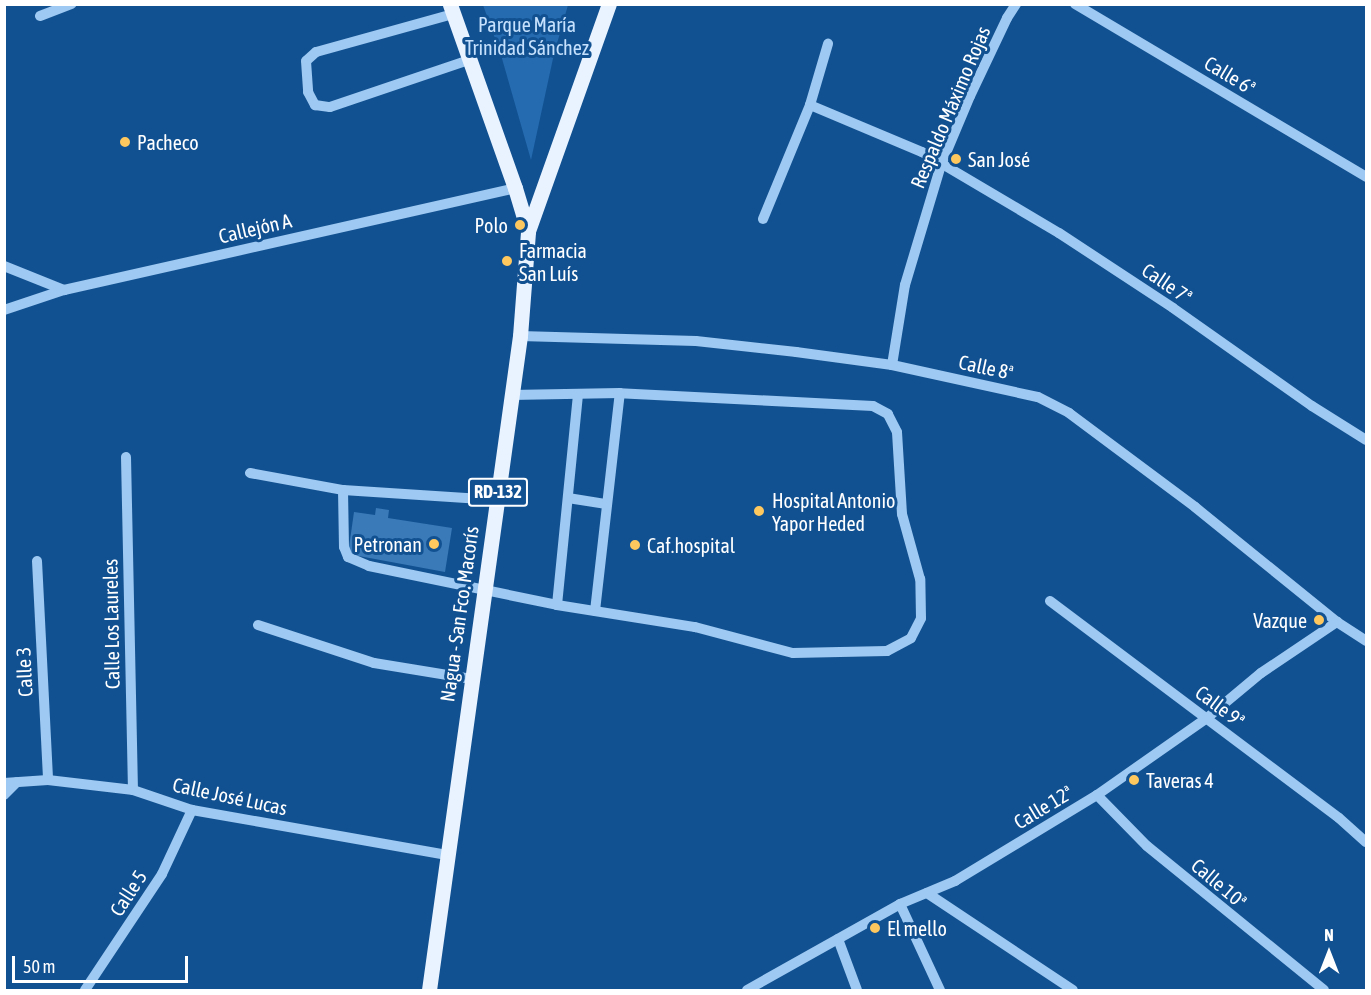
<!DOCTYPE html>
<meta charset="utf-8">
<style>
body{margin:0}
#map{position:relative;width:1371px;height:995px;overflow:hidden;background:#125191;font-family:"Asap Condensed",sans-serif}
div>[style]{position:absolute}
.green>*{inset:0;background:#246bb0}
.building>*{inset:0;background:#3a7ab9}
.minor>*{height:10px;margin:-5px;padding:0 5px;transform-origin:5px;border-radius:5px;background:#9ec9f2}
.major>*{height:15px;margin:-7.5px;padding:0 7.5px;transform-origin:7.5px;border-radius:7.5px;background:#e9f3ff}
.dots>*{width:16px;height:16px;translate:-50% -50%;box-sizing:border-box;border:3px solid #125191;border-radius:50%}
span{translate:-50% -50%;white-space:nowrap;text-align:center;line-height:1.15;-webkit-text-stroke:6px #125191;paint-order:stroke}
.shield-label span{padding:2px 4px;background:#125191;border:2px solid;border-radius:4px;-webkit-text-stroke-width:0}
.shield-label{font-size:18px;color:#fff;font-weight:700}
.park-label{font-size:20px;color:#c5e1fd}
.street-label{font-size:20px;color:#fff}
.poi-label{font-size:20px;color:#fff}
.left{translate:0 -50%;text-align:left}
.right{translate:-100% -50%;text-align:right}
.frame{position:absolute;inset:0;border:6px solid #fff;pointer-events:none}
.north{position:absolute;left:1299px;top:923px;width:60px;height:60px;-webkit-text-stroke:4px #125191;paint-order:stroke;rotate:0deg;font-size:16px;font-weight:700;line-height:24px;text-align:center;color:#fff}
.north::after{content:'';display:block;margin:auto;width:21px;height:27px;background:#fff;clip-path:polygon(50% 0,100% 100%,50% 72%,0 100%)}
.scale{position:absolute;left:12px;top:956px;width:176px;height:27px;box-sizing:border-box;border:3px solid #fff;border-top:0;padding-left:8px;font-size:18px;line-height:21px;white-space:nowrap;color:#fff;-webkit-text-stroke:4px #125191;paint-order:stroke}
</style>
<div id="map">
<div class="green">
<i style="clip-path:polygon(483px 5px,568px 5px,554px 54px,531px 160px,501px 55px)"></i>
</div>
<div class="building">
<i style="clip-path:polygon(376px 508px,389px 510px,388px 518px,452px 528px,445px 572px,348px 554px,354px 512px,375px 515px)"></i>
</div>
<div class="minor">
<i style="left:1075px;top:4px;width:339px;rotate:30.7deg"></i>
<i style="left:453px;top:14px;width:142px;rotate:164.5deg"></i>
<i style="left:316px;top:52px;width:13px;rotate:138deg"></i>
<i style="left:306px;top:61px;width:31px;rotate:86deg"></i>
<i style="left:308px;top:92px;width:15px;rotate:62deg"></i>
<i style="left:315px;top:105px;width:15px;rotate:8deg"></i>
<i style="left:330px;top:107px;width:147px;rotate:-18.7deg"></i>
<i style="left:40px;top:16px;width:34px;rotate:-21deg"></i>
<i style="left:810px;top:105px;width:121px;rotate:22.8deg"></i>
<i style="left:922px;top:152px;width:159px;rotate:30.6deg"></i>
<i style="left:1059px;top:233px;width:136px;rotate:33.3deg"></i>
<i style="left:1173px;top:308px;width:170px;rotate:35.2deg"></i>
<i style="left:1312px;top:406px;width:64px;rotate:32.2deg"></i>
<i style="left:763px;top:219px;width:123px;rotate:-67.6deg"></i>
<i style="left:810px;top:105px;width:64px;rotate:-73.6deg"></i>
<i style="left:4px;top:266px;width:65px;rotate:21.8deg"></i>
<i style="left:4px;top:310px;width:63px;rotate:-18.4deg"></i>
<i style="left:64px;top:290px;width:462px;rotate:-12.7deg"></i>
<i style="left:520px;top:336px;width:176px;rotate:1.6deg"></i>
<i style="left:696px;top:341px;width:101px;rotate:6.3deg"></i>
<i style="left:796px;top:352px;width:97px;rotate:7.7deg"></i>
<i style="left:892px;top:365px;width:149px;rotate:12.4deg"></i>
<i style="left:1038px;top:397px;width:35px;rotate:27deg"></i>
<i style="left:1069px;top:413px;width:157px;rotate:36.7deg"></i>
<i style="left:1195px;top:507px;width:183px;rotate:39deg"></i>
<i style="left:1337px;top:622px;width:35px;rotate:33deg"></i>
<i style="left:892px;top:365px;width:81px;rotate:-80.8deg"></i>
<i style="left:905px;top:285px;width:125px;rotate:-73.3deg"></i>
<i style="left:941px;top:165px;width:75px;rotate:-67.2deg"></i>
<i style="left:970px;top:96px;width:86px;rotate:-64.6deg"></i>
<i style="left:1007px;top:18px;width:17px;rotate:-57deg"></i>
<i style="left:126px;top:457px;width:333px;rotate:88.8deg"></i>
<i style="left:250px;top:473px;width:95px;rotate:10.4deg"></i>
<i style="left:343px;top:490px;width:154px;rotate:3.7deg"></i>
<i style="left:343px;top:490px;width:57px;rotate:89deg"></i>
<i style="left:344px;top:547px;width:11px;rotate:68deg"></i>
<i style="left:348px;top:557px;width:23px;rotate:23deg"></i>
<i style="left:369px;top:566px;width:192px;rotate:11.7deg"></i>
<i style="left:557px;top:605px;width:140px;rotate:9.1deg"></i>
<i style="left:695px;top:627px;width:101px;rotate:14.9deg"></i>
<i style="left:793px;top:653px;width:94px;rotate:-1.2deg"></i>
<i style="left:887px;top:651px;width:27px;rotate:-28deg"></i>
<i style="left:911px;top:638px;width:22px;rotate:-63deg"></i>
<i style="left:921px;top:618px;width:39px;rotate:-91deg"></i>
<i style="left:920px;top:579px;width:67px;rotate:-105.5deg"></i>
<i style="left:902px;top:514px;width:82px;rotate:-93.5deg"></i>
<i style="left:897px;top:432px;width:20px;rotate:-117deg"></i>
<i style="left:888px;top:414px;width:17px;rotate:-152deg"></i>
<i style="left:873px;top:406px;width:253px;rotate:-177.1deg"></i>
<i style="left:620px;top:393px;width:109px;rotate:178.9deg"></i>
<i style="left:568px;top:498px;width:39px;rotate:9deg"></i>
<i style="left:37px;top:561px;width:219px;rotate:87.1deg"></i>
<i style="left:1050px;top:601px;width:361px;rotate:36.9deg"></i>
<i style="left:1339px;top:818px;width:36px;rotate:42deg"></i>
<i style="left:557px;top:605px;width:212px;rotate:-84.3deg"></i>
<i style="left:595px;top:611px;width:219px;rotate:-83.5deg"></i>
<i style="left:258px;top:625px;width:122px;rotate:18.1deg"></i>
<i style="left:374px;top:663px;width:99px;rotate:9.3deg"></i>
<i style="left:4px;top:783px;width:44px;rotate:-3.9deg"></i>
<i style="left:48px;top:780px;width:86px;rotate:6.7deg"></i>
<i style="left:133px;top:790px;width:62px;rotate:18.7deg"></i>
<i style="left:192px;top:810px;width:259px;rotate:10deg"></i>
<i style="left:4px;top:795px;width:18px;rotate:-45deg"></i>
<i style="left:1097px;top:795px;width:71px;rotate:45.6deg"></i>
<i style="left:1147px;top:846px;width:228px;rotate:39.1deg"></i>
<i style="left:927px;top:893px;width:175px;rotate:33.6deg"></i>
<i style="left:900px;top:904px;width:95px;rotate:65.1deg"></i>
<i style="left:838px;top:939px;width:54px;rotate:69.6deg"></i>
<i style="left:85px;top:990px;width:139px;rotate:-56.4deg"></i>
<i style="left:162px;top:874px;width:71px;rotate:-64.9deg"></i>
<i style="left:747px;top:990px;width:176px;rotate:-29.3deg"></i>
<i style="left:900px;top:904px;width:60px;rotate:-22.7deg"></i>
<i style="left:955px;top:881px;width:166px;rotate:-31.2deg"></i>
<i style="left:1097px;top:795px;width:134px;rotate:-35deg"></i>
<i style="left:1207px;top:718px;width:70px;rotate:-39.8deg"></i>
<i style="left:1261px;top:673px;width:92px;rotate:-33.9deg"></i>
</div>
<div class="major">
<i style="left:528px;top:231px;width:241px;rotate:-70.4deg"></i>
<i style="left:429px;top:990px;width:660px;rotate:-82.08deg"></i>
<i style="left:520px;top:336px;width:105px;rotate:-85.6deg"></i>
<i style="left:528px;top:231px;width:45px;rotate:-106.8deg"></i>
<i style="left:515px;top:188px;width:195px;rotate:-109.5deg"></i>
</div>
<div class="dots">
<i style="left:125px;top:142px;background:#ffc85f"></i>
<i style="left:956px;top:159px;background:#ffc85f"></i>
<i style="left:520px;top:225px;background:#ffc85f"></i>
<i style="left:507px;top:261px;background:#ffc85f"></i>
<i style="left:759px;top:511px;background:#ffc85f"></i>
<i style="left:434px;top:544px;background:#ffc85f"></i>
<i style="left:635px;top:545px;background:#ffc85f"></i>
<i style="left:1319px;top:620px;background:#ffc85f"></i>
<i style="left:1134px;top:780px;background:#ffc85f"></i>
<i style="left:875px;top:928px;background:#ffc85f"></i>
</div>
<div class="shield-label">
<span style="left:498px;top:492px">RD-132</span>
</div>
<div class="park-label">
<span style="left:527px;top:36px">Parque María<br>Trinidad Sánchez</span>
</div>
<div class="street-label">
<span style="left:1230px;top:75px;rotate:31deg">Calle 6ª</span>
<span style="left:950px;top:107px;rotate:-67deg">Respaldo Máximo Rojas</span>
<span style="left:255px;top:228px;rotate:-13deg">Callejón A</span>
<span style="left:1167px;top:283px;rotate:34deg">Calle 7ª</span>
<span style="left:986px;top:367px;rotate:12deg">Calle 8ª</span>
<span style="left:459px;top:614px;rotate:-82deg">Nagua - San Fco. Macorís</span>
<span style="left:111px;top:624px;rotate:-91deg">Calle Los Laureles</span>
<span style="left:24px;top:672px;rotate:-93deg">Calle 3</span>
<span style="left:1220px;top:706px;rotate:37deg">Calle 9ª</span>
<span style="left:230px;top:796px;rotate:12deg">Calle José Lucas</span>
<span style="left:1043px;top:807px;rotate:-31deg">Calle 12ª</span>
<span style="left:1219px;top:883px;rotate:40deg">Calle 10ª</span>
<span style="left:128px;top:893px;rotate:-57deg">Calle 5</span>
</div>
<div class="poi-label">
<span class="left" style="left:137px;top:142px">Pacheco</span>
<span class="left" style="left:968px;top:159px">San José</span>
<span class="right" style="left:508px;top:225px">Polo</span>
<span class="left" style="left:519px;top:262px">Farmacia<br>San Luís</span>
<span class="left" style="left:772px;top:512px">Hospital Antonio<br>Yapor Heded</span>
<span class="right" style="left:422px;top:544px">Petronan</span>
<span class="left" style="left:647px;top:545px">Caf.hospital</span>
<span class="right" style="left:1307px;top:620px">Vazque</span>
<span class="left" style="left:1146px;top:780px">Taveras 4</span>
<span class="left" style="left:887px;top:928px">El mello</span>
</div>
<div class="frame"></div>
<div class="north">N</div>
<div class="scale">50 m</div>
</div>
